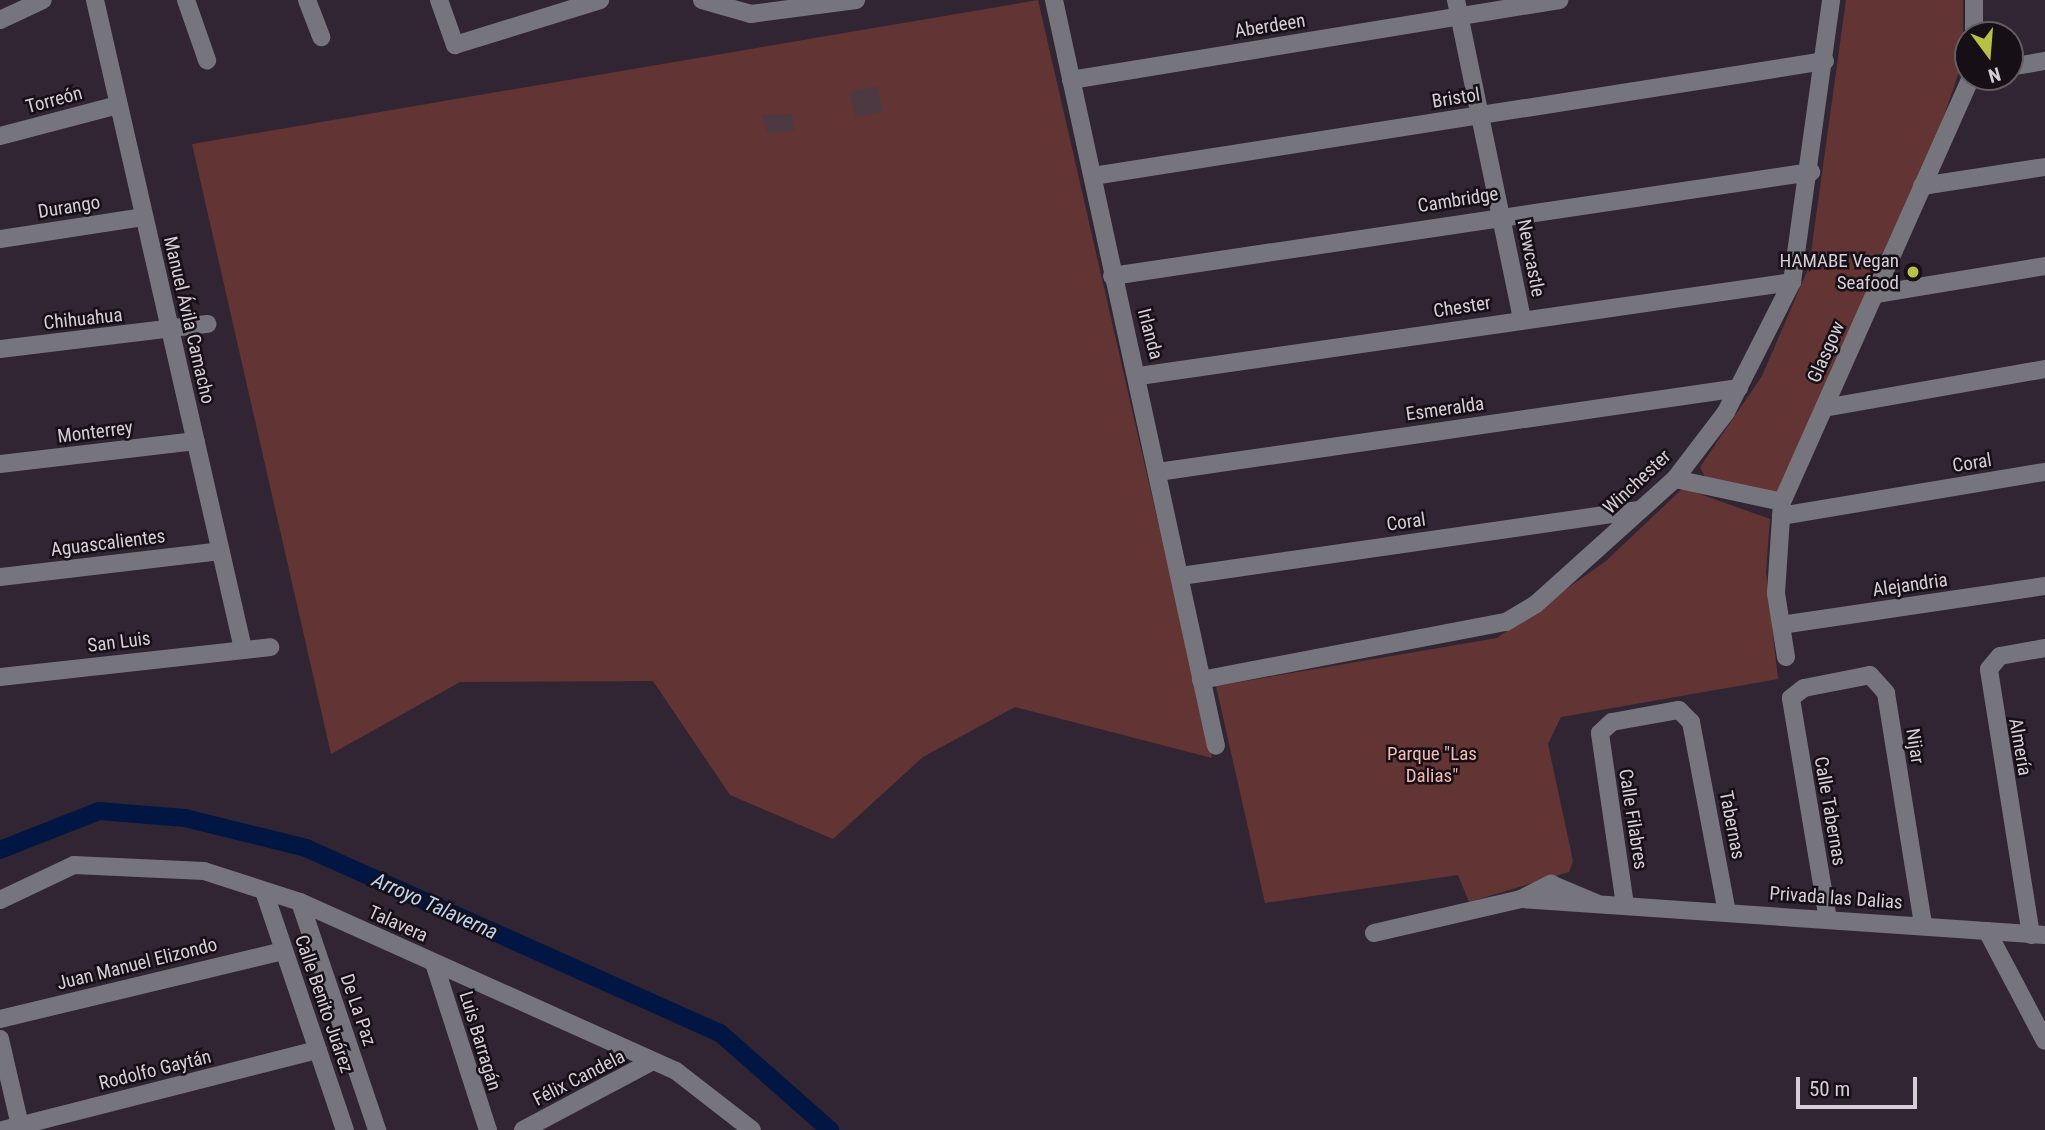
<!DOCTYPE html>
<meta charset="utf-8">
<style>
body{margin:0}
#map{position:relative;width:2045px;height:1130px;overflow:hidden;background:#312533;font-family:"Roboto Condensed",sans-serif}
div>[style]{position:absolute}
.green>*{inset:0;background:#623534}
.canal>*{height:18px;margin:-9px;padding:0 9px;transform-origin:9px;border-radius:9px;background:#021643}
.building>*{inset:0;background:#4d3941;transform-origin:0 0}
.minor>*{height:18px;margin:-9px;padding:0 9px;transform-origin:9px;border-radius:9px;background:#76757e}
.dots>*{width:19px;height:19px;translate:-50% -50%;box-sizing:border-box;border:4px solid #161016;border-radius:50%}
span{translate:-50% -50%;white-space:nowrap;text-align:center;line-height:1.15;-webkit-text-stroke:5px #161016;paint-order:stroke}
.street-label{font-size:19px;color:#d6ced7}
.poi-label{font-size:19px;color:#d6ced7}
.right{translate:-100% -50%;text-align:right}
.park-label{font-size:19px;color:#f6b9b4}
.water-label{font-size:21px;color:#bfd1f1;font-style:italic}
.north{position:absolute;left:1954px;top:21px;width:70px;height:70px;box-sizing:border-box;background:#161016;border:2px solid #635c63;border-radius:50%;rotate:164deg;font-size:19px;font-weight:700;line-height:28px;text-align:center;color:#d6ced7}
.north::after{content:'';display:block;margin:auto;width:24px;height:32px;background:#b7c148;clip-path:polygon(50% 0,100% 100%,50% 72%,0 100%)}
.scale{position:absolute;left:1796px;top:1077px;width:121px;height:32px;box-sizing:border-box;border:4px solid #d6ced7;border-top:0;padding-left:9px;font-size:21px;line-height:24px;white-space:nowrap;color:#d6ced7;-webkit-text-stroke:5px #161016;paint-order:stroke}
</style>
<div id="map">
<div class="green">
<i style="clip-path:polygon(1038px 0,1212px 758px,1015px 707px,923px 757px,833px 839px,730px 795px,653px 681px,460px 682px,331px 754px,192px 144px)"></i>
<i style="clip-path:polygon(1846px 0,1963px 0,1963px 60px,1933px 148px,1777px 493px,1705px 477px,1700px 467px,1762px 376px,1809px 267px)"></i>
<i style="clip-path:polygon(1683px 488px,1770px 519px,1766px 572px,1778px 679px,1561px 717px,1548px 744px,1573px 861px,1569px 872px,1469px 902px,1458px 875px,1265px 903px,1216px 686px,1497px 638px,1606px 561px)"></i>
</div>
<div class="canal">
<i style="left:0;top:850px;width:106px;rotate:-21.5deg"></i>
<i style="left:99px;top:811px;width:86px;rotate:4.7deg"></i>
<i style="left:185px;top:818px;width:125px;rotate:13.9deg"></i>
<i style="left:306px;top:848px;width:453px;rotate:24.1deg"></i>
<i style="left:720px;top:1033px;width:147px;rotate:41.4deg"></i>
</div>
<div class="building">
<i style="left:877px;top:86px;width:26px;height:28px;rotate:77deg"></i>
<i style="clip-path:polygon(792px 114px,795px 130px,767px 133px,762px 115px)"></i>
</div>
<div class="minor">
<i style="left:95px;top:0;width:666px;rotate:77.15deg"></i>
<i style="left:186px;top:0;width:64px;rotate:70.7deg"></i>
<i style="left:307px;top:0;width:40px;rotate:69deg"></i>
<i style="left:439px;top:0;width:48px;rotate:70.4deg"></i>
<i style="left:455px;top:45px;width:152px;rotate:-17.2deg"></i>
<i style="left:702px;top:0;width:51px;rotate:15.9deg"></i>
<i style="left:751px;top:14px;width:106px;rotate:-7.6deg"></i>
<i style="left:1054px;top:0;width:763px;rotate:77.75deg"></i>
<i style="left:1456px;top:0;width:326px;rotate:78.3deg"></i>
<i style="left:1974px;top:0;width:35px;rotate:90deg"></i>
<i style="left:0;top:20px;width:47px;rotate:-24.9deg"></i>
<i style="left:2010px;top:67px;width:36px;rotate:-10deg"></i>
<i style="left:1071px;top:80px;width:495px;rotate:-9.3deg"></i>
<i style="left:0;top:136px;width:122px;rotate:-14.7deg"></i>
<i style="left:1093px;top:176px;width:741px;rotate:-8.93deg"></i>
<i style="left:1922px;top:186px;width:124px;rotate:-8.8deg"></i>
<i style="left:0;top:239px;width:146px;rotate:-8.7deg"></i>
<i style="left:1112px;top:276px;width:707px;rotate:-8.46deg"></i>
<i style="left:1876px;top:294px;width:171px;rotate:-9.4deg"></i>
<i style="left:0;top:349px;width:209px;rotate:-6.9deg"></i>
<i style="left:1139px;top:376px;width:660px;rotate:-8.19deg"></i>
<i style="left:1824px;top:408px;width:224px;rotate:-10deg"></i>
<i style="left:0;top:464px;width:197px;rotate:-6.7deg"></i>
<i style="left:1158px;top:472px;width:587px;rotate:-8.23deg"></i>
<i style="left:1675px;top:479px;width:109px;rotate:12.1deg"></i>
<i style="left:1781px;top:516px;width:268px;rotate:-9.5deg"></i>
<i style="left:1181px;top:576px;width:461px;rotate:-8.2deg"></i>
<i style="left:0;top:577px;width:222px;rotate:-6.7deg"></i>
<i style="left:1781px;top:625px;width:267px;rotate:-8.4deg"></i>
<i style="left:1786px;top:657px;width:65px;rotate:-98.9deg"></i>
<i style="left:1776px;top:593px;width:91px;rotate:-86.2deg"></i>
<i style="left:1782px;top:502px;width:465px;rotate:-66deg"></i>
<i style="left:0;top:677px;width:272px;rotate:-6.3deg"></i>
<i style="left:1201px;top:680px;width:310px;rotate:-10.8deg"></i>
<i style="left:1506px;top:622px;width:35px;rotate:-31deg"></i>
<i style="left:1536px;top:604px;width:187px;rotate:-42deg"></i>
<i style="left:1675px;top:479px;width:84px;rotate:-52.7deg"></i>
<i style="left:1726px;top:412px;width:146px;rotate:-63.1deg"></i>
<i style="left:1792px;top:282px;width:285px;rotate:-82.1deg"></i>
<i style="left:264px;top:891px;width:252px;rotate:71.3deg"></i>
<i style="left:1521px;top:899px;width:525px;rotate:3.93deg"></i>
<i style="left:0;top:900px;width:82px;rotate:-25.3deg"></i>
<i style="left:74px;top:865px;width:130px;rotate:2.6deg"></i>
<i style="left:204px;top:871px;width:101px;rotate:17.9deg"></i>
<i style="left:300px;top:902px;width:412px;rotate:24.2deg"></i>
<i style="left:676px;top:1071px;width:96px;rotate:37.8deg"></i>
<i style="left:300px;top:902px;width:241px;rotate:71.3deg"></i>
<i style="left:1625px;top:905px;width:174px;rotate:-98.3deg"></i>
<i style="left:1600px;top:733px;width:16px;rotate:-43deg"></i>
<i style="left:1612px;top:722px;width:68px;rotate:-10.2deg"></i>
<i style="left:1679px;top:710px;width:17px;rotate:45deg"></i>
<i style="left:1691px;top:722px;width:193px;rotate:79.3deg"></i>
<i style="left:1828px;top:920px;width:225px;rotate:-99.5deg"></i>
<i style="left:1791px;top:698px;width:16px;rotate:-38deg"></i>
<i style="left:1804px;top:688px;width:67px;rotate:-11.1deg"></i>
<i style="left:1870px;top:675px;width:24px;rotate:48deg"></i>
<i style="left:1886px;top:693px;width:234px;rotate:80.9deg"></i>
<i style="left:1987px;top:931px;width:124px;rotate:62.2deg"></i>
<i style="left:1374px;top:933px;width:151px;rotate:-13deg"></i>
<i style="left:1521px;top:899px;width:34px;rotate:-27deg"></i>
<i style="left:1551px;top:884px;width:49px;rotate:22.9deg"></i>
<i style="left:2031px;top:935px;width:269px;rotate:-99deg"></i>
<i style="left:1989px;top:669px;width:17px;rotate:-50deg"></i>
<i style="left:2000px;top:656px;width:46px;rotate:-10.1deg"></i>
<i style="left:434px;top:963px;width:176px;rotate:72.1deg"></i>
<i style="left:0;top:1019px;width:292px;rotate:-13.5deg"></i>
<i style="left:0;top:1039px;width:93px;rotate:77deg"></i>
<i style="left:3px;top:1130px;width:325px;rotate:-14.3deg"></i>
<i style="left:523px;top:1130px;width:147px;rotate:-28deg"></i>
</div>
<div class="dots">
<i style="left:1913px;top:272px;background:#b7c148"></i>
</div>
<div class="street-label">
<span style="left:1270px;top:26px;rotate:-9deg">Aberdeen</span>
<span style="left:1456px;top:98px;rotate:-9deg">Bristol</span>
<span style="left:54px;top:100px;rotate:-15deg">Torreón</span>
<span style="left:1458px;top:200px;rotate:-9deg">Cambridge</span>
<span style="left:69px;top:207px;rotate:-9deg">Durango</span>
<span style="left:1531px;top:258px;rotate:79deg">Newcastle</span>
<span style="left:1462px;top:307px;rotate:-9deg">Chester</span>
<span style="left:83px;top:319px;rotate:-6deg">Chihuahua</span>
<span style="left:189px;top:320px;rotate:77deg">Manuel Ávila Camacho</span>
<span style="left:1150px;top:334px;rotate:75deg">Irlanda</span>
<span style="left:1826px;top:352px;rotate:-66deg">Glasgow</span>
<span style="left:1445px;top:409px;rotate:-8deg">Esmeralda</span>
<span style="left:95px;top:432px;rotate:-7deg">Monterrey</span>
<span style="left:1972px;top:463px;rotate:-9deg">Coral</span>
<span style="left:1637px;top:482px;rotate:-43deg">Winchester</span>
<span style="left:1406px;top:522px;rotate:-8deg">Coral</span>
<span style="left:108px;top:543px;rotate:-7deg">Aguascalientes</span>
<span style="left:1910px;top:585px;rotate:-8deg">Alejandria</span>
<span style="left:119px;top:642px;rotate:-7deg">San Luis</span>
<span style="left:1915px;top:746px;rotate:81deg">Nijar</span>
<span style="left:2020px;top:747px;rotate:80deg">Almería</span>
<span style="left:1830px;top:811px;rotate:80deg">Calle Tabernas</span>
<span style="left:1633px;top:819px;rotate:81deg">Calle Filabres</span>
<span style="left:1732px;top:825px;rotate:79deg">Tabernas</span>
<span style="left:1836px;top:898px;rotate:4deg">Privada las Dalias</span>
<span style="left:398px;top:924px;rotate:24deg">Talavera</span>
<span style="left:137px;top:964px;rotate:-14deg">Juan Manuel Elizondo</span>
<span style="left:324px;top:1004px;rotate:71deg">Calle Benito Juárez</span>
<span style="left:358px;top:1010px;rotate:71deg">De La Paz</span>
<span style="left:480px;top:1041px;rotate:73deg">Luis Barragán</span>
<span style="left:155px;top:1070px;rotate:-14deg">Rodolfo Gaytán</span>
<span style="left:579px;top:1078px;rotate:-27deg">Félix Candela</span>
</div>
<div class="poi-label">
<span class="right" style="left:1899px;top:272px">HAMABE Vegan<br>Seafood</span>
</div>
<div class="park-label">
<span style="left:1432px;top:765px">Parque "Las<br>Dalias"</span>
</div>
<div class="water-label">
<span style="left:435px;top:906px;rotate:24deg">Arroyo Talaverna</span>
</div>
<div class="north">N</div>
<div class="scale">50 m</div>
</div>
